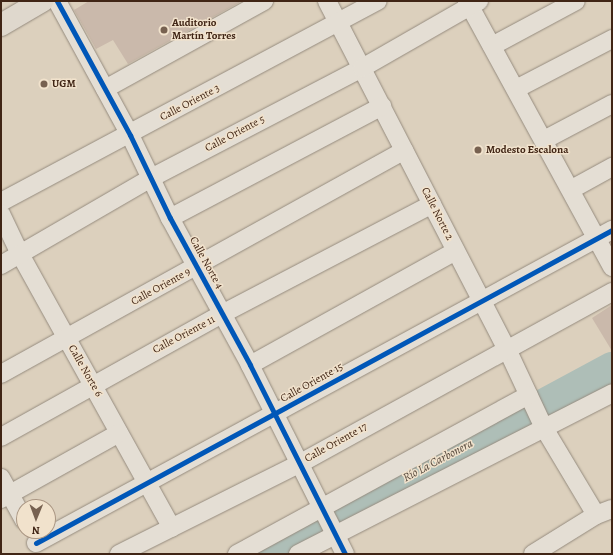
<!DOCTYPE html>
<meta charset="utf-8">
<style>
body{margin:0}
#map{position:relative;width:613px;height:555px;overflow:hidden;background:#dcd0bd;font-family:Alegreya,serif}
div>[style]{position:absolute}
.river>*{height:31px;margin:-15.5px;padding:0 15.5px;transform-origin:15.5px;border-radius:15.5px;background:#aebeb7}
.building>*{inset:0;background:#cab9ab}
.roads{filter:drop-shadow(0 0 1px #958b7e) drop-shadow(0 0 1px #958b7e)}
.minor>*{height:18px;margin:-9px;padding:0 9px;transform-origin:9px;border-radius:9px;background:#e4ded4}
.major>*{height:22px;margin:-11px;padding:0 11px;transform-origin:11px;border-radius:11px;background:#dfd8cd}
.cycleway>*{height:5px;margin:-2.5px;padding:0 2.5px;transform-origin:2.5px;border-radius:2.5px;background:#0057b8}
.dots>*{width:11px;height:11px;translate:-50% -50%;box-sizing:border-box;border:2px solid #f1e2cc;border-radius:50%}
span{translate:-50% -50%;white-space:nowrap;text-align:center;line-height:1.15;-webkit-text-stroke:3px #f1e2cc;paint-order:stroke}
.poi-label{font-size:11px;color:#402515;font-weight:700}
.left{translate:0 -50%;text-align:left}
.street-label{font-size:11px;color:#402515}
.water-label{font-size:12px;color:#56493d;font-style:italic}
.frame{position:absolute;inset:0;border:2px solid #402515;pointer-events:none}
.north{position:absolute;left:16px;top:499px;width:40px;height:40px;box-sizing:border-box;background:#f1e2cc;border:1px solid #aa9683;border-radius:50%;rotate:181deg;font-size:11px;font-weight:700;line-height:16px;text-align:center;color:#402515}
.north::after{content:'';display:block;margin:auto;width:14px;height:18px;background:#776150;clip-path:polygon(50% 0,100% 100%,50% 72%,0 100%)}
</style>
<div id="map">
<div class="river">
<i style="left:264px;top:554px;width:395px;rotate:-28.3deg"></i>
</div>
<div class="building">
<i style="clip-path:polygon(89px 1px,242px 1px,128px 64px,113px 40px,96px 49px,74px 10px)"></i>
<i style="clip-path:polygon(612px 305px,612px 351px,592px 318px)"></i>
</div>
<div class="roads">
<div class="minor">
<i style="left:57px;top:1px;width:153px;rotate:61.4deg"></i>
<i style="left:130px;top:135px;width:92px;rotate:64.3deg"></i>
<i style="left:170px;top:218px;width:167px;rotate:61.4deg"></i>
<i style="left:250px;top:365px;width:212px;rotate:63.3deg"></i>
<i style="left:327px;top:1px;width:392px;rotate:62.7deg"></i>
<i style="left:507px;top:349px;width:87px;rotate:64.9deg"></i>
<i style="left:544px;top:428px;width:101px;rotate:59.1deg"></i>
<i style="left:467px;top:1px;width:303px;rotate:61.4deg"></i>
<i style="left:492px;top:46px;width:95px;rotate:-28.2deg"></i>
<i style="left:105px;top:89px;width:182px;rotate:-29deg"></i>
<i style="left:516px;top:89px;width:108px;rotate:-27.5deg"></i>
<i style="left:544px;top:140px;width:77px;rotate:-27.9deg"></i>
<i style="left:572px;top:189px;width:46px;rotate:-28.8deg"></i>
<i style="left:1px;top:202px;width:427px;rotate:-28.1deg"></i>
<i style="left:1px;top:214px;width:44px;rotate:64.6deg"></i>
<i style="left:20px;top:254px;width:313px;rotate:61deg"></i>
<i style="left:170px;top:218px;width:240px;rotate:-27.8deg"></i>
<i style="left:1px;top:265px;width:173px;rotate:-30.1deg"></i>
<i style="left:151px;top:178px;width:238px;rotate:-27.5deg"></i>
<i style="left:362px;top:68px;width:135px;rotate:-29.8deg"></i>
<i style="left:250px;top:365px;width:235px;rotate:-29deg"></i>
<i style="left:1px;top:374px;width:461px;rotate:-29deg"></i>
<i style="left:1px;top:437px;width:253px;rotate:-29.1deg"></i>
<i style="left:222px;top:314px;width:237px;rotate:-27.6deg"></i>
<i style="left:1px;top:478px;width:48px;rotate:61.3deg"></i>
<i style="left:1px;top:499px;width:135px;rotate:-29.2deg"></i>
<i style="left:36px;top:543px;width:656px;rotate:-28.52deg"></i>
<i style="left:119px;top:554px;width:201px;rotate:-26.6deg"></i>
<i style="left:299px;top:464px;width:357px;rotate:-28.8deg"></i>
<i style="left:237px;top:554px;width:332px;rotate:-28.6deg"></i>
<i style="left:298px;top:554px;width:353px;rotate:-27.1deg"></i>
<i style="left:533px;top:554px;width:74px;rotate:-31.8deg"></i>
<i style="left:596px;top:515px;width:17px;rotate:-21deg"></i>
</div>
<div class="major">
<i style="left:1px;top:25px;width:48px;rotate:-30.3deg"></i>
</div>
</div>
<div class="cycleway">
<i style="left:57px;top:1px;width:153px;rotate:61.4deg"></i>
<i style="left:130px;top:135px;width:92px;rotate:64.3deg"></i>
<i style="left:170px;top:218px;width:167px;rotate:61.4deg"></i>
<i style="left:250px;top:365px;width:212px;rotate:63.3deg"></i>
<i style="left:36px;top:543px;width:656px;rotate:-28.52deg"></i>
</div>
<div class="dots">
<i style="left:164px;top:30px;background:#776150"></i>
<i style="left:44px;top:84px;background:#776150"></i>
<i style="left:478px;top:150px;background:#776150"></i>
</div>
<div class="poi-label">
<span class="left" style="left:172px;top:30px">Auditorio<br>Martín Torres</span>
<span class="left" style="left:52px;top:84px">UGM</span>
<span class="left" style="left:486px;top:150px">Modesto Escalona</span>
</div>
<div class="street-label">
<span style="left:190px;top:103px;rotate:-28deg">Calle Oriente 3</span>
<span style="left:235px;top:134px;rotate:-28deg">Calle Oriente 5</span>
<span style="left:437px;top:214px;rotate:63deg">Calle Norte 2</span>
<span style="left:206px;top:263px;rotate:61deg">Calle Norte 4</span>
<span style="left:161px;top:287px;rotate:-29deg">Calle Oriente 9</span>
<span style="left:184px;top:335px;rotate:-28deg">Calle Oriente 11</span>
<span style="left:85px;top:371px;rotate:60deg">Calle Norte 6</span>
<span style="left:312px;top:383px;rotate:-29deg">Calle Oriente 15</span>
<span style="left:336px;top:443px;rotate:-29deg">Calle Oriente 17</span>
</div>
<div class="water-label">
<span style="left:438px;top:461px;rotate:-28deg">Río La Carbonera</span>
</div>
<div class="frame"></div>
<div class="north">N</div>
</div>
